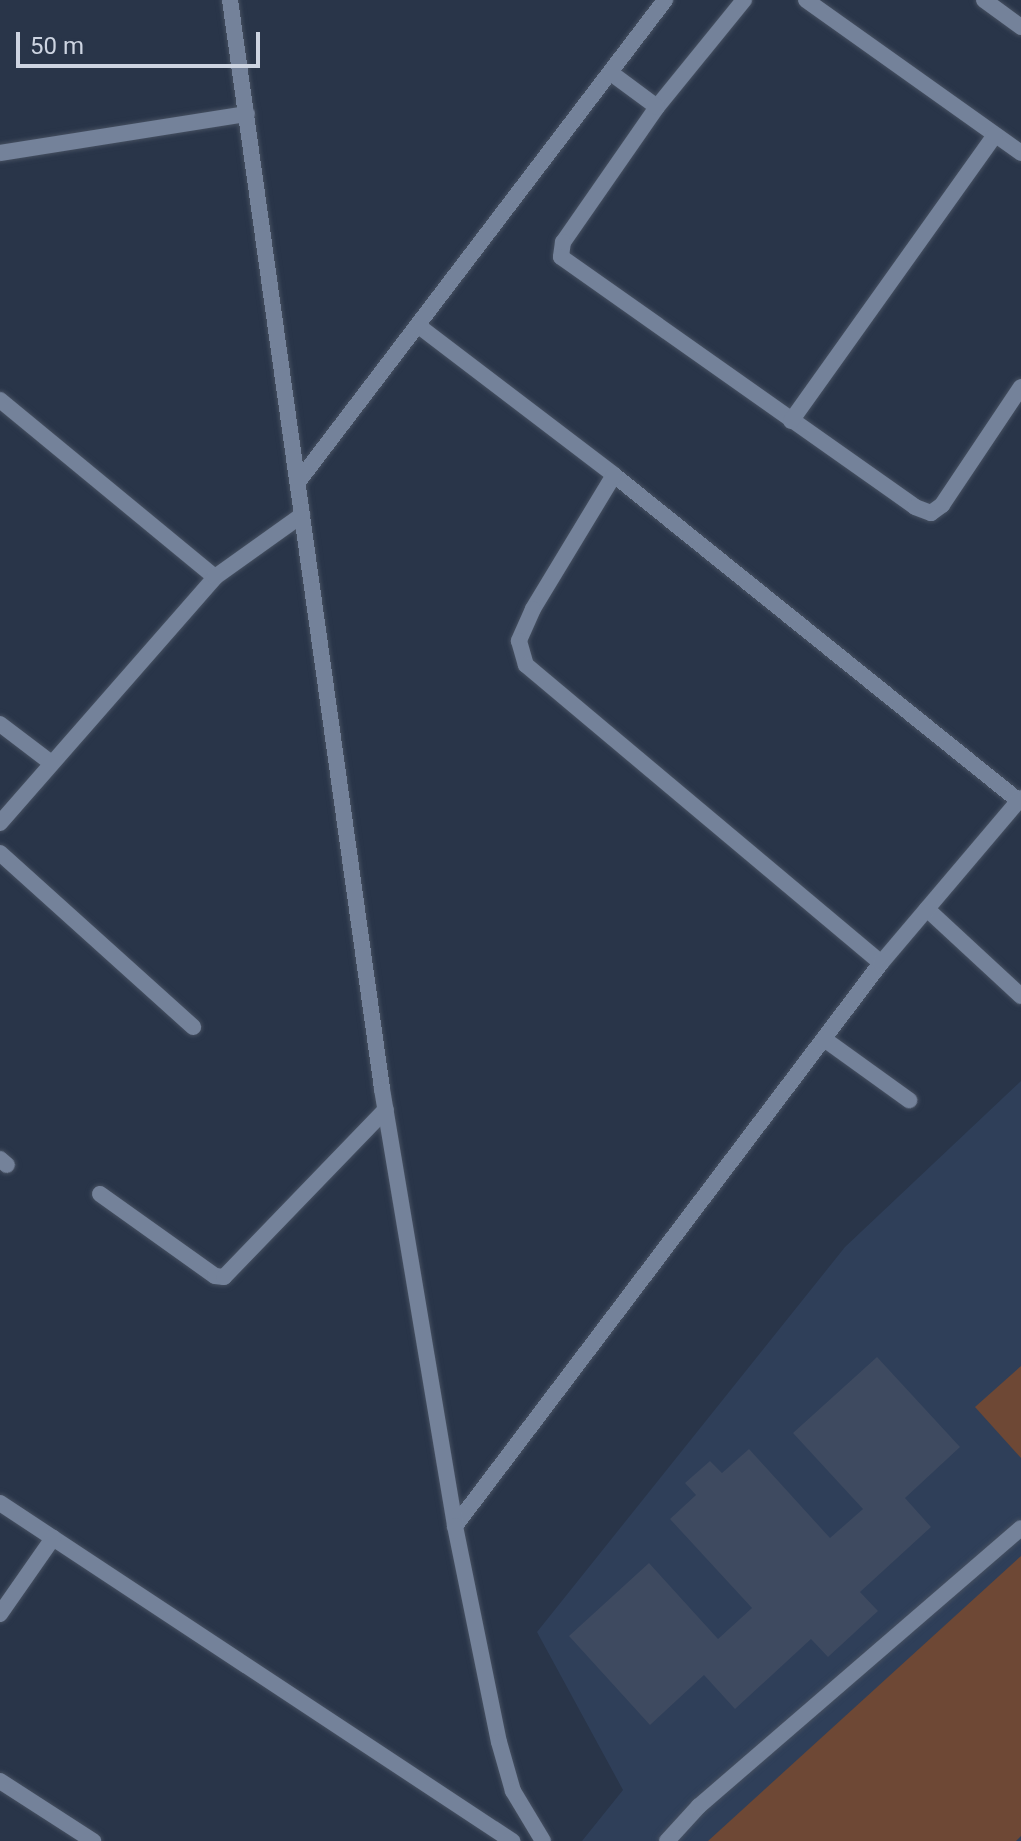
<!DOCTYPE html>
<style>
body{margin:0}
#map{position:relative;width:1021px;height:1841px;overflow:hidden;background:#293549;font-family:Roboto,sans-serif}
div>[style]{position:absolute}
.built>*{inset:0;background:#2f3f59}
.green>*{inset:0;background:#6e4835}
.building>*{inset:0;background:#3e4a60}
.roads{filter:drop-shadow(0 0 2px #465061) drop-shadow(0 0 2px #465061)}
.service>*{height:16px;margin:-8px;padding:0 8px;transform-origin:8px;border-radius:8px;background:#74829a}
.minor>*{height:16px;margin:-8px;padding:0 8px;transform-origin:8px;border-radius:8px;background:#74829a}
.tertiary>*{height:16px;margin:-8px;padding:0 8px;transform-origin:8px;border-radius:8px;background:#74829a}
span{translate:-50% -50%;white-space:nowrap;text-align:center;line-height:1.15;-webkit-text-stroke:8px #293549;paint-order:stroke}
.scale{position:absolute;left:16px;top:32px;width:244px;height:36px;box-sizing:border-box;border:4px solid #cdd4e1;border-top:0;padding-left:10px;font-size:24px;line-height:28px;white-space:nowrap;color:#cdd4e1;-webkit-text-stroke:6px #293549;paint-order:stroke}
</style>
<div id="map">
<div class="built">
<i style="clip-path:polygon(1021px 1081px,1021px 1841px,582px 1841px,623px 1790px,537px 1632px,845px 1247px)"></i>
</div>
<div class="green">
<i style="clip-path:polygon(1021px 1366px,1021px 1458px,975px 1407px)"></i>
<i style="clip-path:polygon(1021px 1556px,1021px 1836px,1016px 1841px,708px 1841px)"></i>
</div>
<div class="building">
<i style="clip-path:polygon(877px 1357px,960px 1447px,905px 1498px,931px 1527px,860px 1592px,878px 1611px,828px 1657px,811px 1639px,735px 1709px,704px 1675px,650px 1725px,569px 1636px,649px 1563px,718px 1639px,752px 1608px,670px 1519px,696px 1495px,685px 1483px,710px 1461px,722px 1473px,749px 1449px,830px 1538px,863px 1509px,793px 1433px)"></i>
</div>
<div class="roads">
<div class="service">
<i style="left:744px;top:0;width:138px;rotate:129.1deg"></i>
<i style="left:657px;top:107px;width:165px;rotate:124.8deg"></i>
<i style="left:563px;top:242px;width:15px;rotate:98deg"></i>
<i style="left:561px;top:257px;width:433px;rotate:35.2deg"></i>
<i style="left:915px;top:507px;width:17px;rotate:21deg"></i>
<i style="left:931px;top:513px;width:14px;rotate:-36deg"></i>
<i style="left:942px;top:505px;width:142px;rotate:-56.2deg"></i>
<i style="left:806px;top:0;width:264px;rotate:35.4deg"></i>
<i style="left:611px;top:73px;width:57px;rotate:36.5deg"></i>
<i style="left:791px;top:421px;width:351px;rotate:-54.5deg"></i>
<i style="left:667px;top:1841px;width:47px;rotate:-47.6deg"></i>
<i style="left:699px;top:1806px;width:425px;rotate:-40.8deg"></i>
</div>
<div class="minor">
<i style="left:984px;top:0;width:46px;rotate:36.1deg"></i>
<i style="left:0;top:153px;width:250px;rotate:-9deg"></i>
<i style="left:420px;top:327px;width:244px;rotate:37.3deg"></i>
<i style="left:614px;top:475px;width:520px;rotate:38.83deg"></i>
<i style="left:0;top:400px;width:278px;rotate:39.5deg"></i>
<i style="left:614px;top:475px;width:157px;rotate:121.2deg"></i>
<i style="left:533px;top:609px;width:35px;rotate:114deg"></i>
<i style="left:519px;top:641px;width:25px;rotate:74deg"></i>
<i style="left:526px;top:665px;width:463px;rotate:40deg"></i>
<i style="left:298px;top:482px;width:606px;rotate:-52.71deg"></i>
<i style="left:0;top:724px;width:63px;rotate:37.2deg"></i>
<i style="left:0;top:823px;width:327px;rotate:-48.8deg"></i>
<i style="left:215px;top:577px;width:107px;rotate:-35.5deg"></i>
<i style="left:0;top:853px;width:260px;rotate:42deg"></i>
<i style="left:927px;top:909px;width:128px;rotate:42.8deg"></i>
<i style="left:824px;top:1039px;width:105px;rotate:35.7deg"></i>
<i style="left:0;top:1159px;width:9px;rotate:41deg"></i>
<i style="left:100px;top:1194px;width:141px;rotate:35.5deg"></i>
<i style="left:215px;top:1276px;width:9px;rotate:6deg"></i>
<i style="left:224px;top:1277px;width:233px;rotate:-46deg"></i>
<i style="left:0;top:1503px;width:614px;rotate:33.43deg"></i>
<i style="left:455px;top:1526px;width:706px;rotate:-52.89deg"></i>
<i style="left:881px;top:963px;width:216px;rotate:-49.7deg"></i>
<i style="left:0;top:1614px;width:93px;rotate:-55.1deg"></i>
<i style="left:0;top:1781px;width:111px;rotate:32.8deg"></i>
</div>
<div class="tertiary">
<i style="left:230px;top:0;width:1100px;rotate:82.05deg"></i>
<i style="left:382px;top:1089px;width:443px;rotate:80.5deg"></i>
<i style="left:455px;top:1526px;width:220px;rotate:78.5deg"></i>
<i style="left:499px;top:1742px;width:51px;rotate:74.1deg"></i>
<i style="left:513px;top:1791px;width:58px;rotate:59deg"></i>
</div>
</div>
<div class="scale">50 m</div>
</div>
